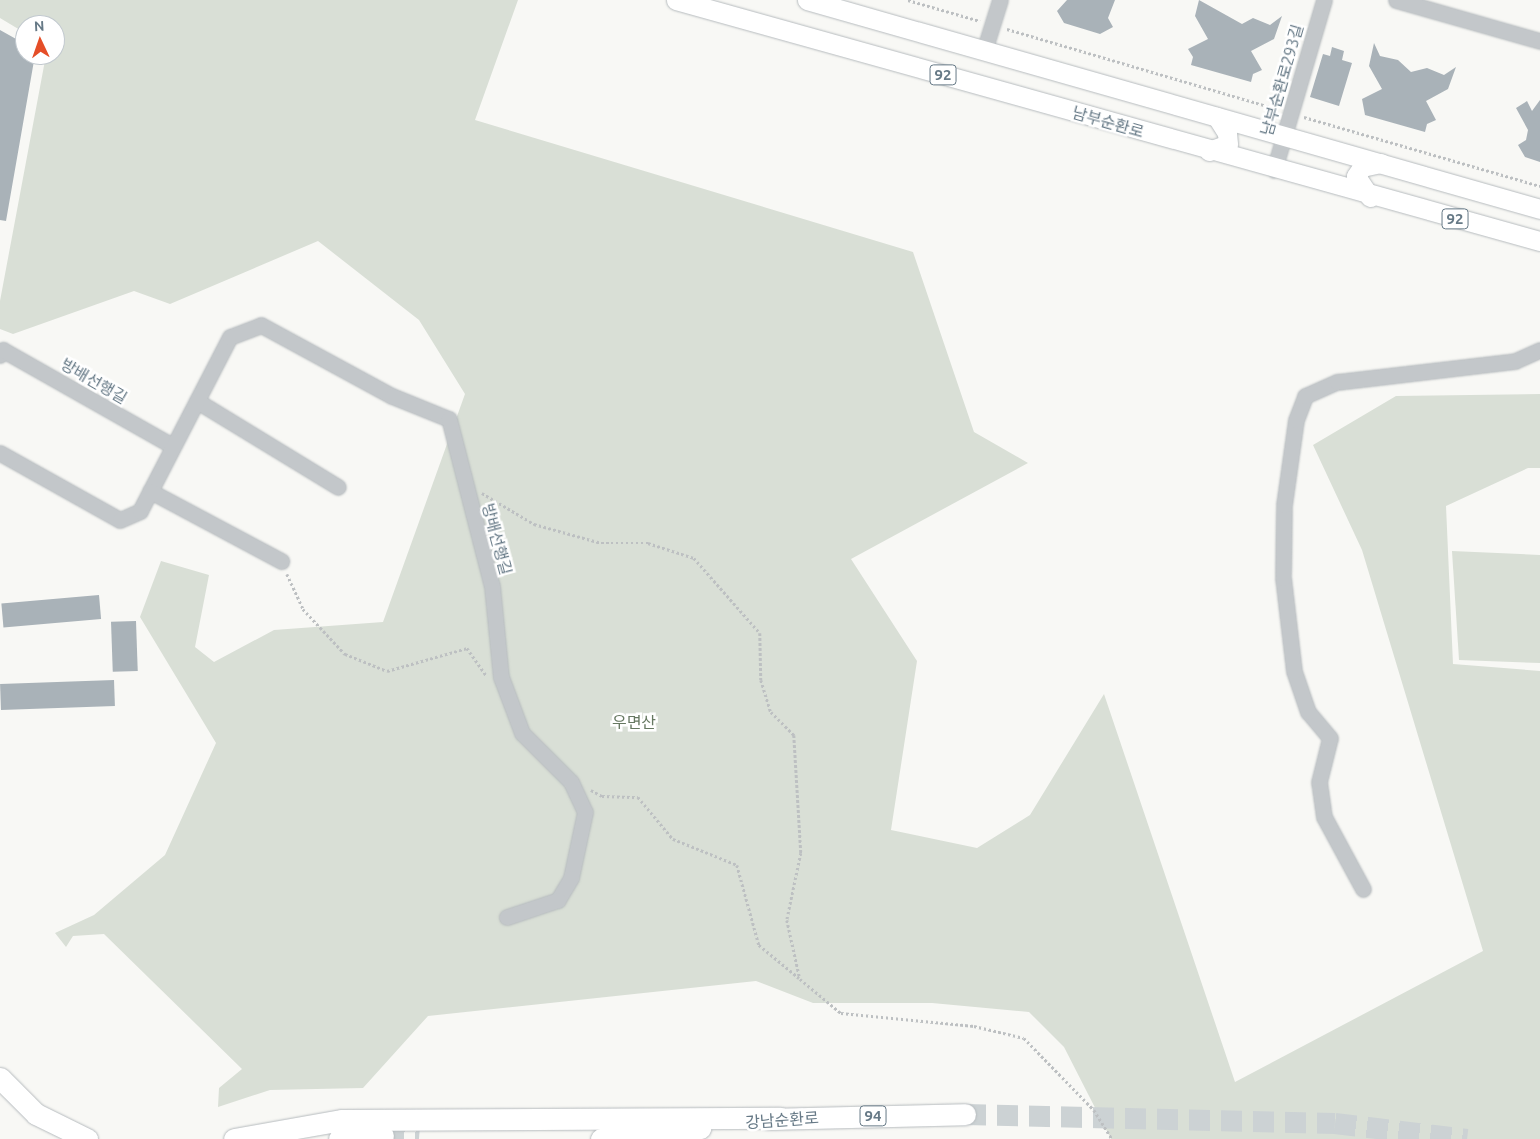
<!DOCTYPE html>
<meta charset="utf-8">
<style>
body{margin:0}
#map{position:relative;width:1540px;height:1139px;overflow:hidden;background:#f8f8f5;font-family:Ubuntu,"Noto Sans KR",sans-serif}
div>[style]{position:absolute}
.green>*{inset:0;background:#d9dfd6}
.building>*{inset:0;background:#a9b2b8;transform-origin:0 0}
.highway-tunnel>*{height:21px;margin-top:-10.5px;transform-origin:0;background:repeating-linear-gradient(90deg,#ccd2d4 0 21px,transparent 0 32px)}
.path>*{height:2.5px;margin-top:-1.25px;transform-origin:0;background:repeating-linear-gradient(90deg,#bdc0c2 0 2.5px,transparent 0 5px)}
.roads{filter:drop-shadow(0 0 1px #b6bbbe) drop-shadow(0 0 1px #b6bbbe)}
.minor>*{height:15px;margin:-7.5px;padding:0 7.5px;transform-origin:7.5px;border-radius:7.5px;background:#c3c7ca}
.major>*{height:19px;margin:-9.5px;padding:0 9.5px;transform-origin:9.5px;border-radius:9.5px;background:#fff}
.highway>*{height:21px;margin:-10.5px;padding:0 10.5px;transform-origin:10.5px;border-radius:10.5px;background:#fff}
span{translate:-50% -50%;white-space:nowrap;text-align:center;line-height:1.15;-webkit-text-stroke:5px #fff;paint-order:stroke}
.shield-label span{padding:1px 4px;background:#fff;border:1px solid;border-radius:4px;-webkit-text-stroke-width:0}
.shield-label{font-size:15px;color:#667986;font-weight:700}
.street-label{font-size:16px;color:#667986}
.park-label{font-size:16px;color:#667861}
.north{position:absolute;left:15px;top:15px;width:50px;height:50px;box-sizing:border-box;background:#fff;border:1px solid #c2c9cf;border-radius:50%;rotate:357deg;font-size:14px;font-weight:700;line-height:20px;text-align:center;color:#667986}
.north::after{content:'';display:block;margin:auto;width:18px;height:22px;background:#e54e28;clip-path:polygon(50% 0,100% 100%,50% 72%,0 100%)}
</style>
<div id="map">
<div class="green">
<i style="clip-path:polygon(0 0,518px 0,475px 120px,913px 252px,974px 432px,1028px 463px,851px 559px,917px 661px,891px 830px,977px 848px,1030px 815px,1104px 694px,1235px 1082px,1483px 951px,1362px 550px,1313px 445px,1396px 396px,1540px 394px,1540px 468px,1528px 468px,1446px 506px,1453px 664px,1540px 671px,1540px 1139px,1111px 1139px,1064px 1047px,1029px 1012px,932px 1003px,813px 1003px,756px 981px,428px 1016px,363px 1088px,270px 1090px,218px 1107px,219px 1088px,242px 1069px,104px 934px,73px 936px,66px 947px,55px 933px,94px 915px,165px 855px,216px 743px,140px 617px,161px 561px,209px 575px,195px 647px,214px 662px,274px 630px,383px 622px,465px 394px,419px 320px,318px 241px,170px 304px,134px 291px,13px 334px,0 329px,0 301px,46px 55px,55px 55px,55px 25px,25px 25px,25px 33px,0 18px)"></i>
<i style="clip-path:polygon(1452px 551px,1540px 555px,1540px 663px,1459px 660px)"></i>
</div>
<div class="building">
<i style="clip-path:polygon(1067px 0,1115px 0,1108px 18px,1113px 27px,1100px 34px,1064px 23px,1057px 11px)"></i>
<i style="clip-path:polygon(1199px 0,1242px 24px,1253px 18px,1270px 25px,1282px 16px,1274px 39px,1251px 51px,1262px 70px,1253px 74px,1251px 82px,1191px 65px,1193px 57px,1188px 49px,1208px 39px,1195px 16px)"></i>
<i style="clip-path:polygon(0 30px,25px 44px,25px 55px,35px 55px,6px 221px,0 220px)"></i>
<i style="clip-path:polygon(1374px 43px,1380px 56px,1398px 60px,1411px 72px,1427px 68px,1444px 75px,1456px 67px,1448px 89px,1426px 101px,1436px 120px,1427px 124px,1425px 132px,1365px 115px,1362px 99px,1382px 89px,1369px 66px)"></i>
<i style="clip-path:polygon(1332px 47px,1344px 51px,1342px 60px,1352px 63px,1339px 106px,1310px 97px,1323px 54px,1330px 56px)"></i>
<i style="clip-path:polygon(1540px 100px,1540px 162px,1525px 157px,1518px 145px,1526px 140px,1528px 130px,1516px 108px,1527px 101px,1532px 111px)"></i>
<i style="left:99px;top:595px;width:24px;height:98px;rotate:85deg"></i>
<i style="left:136px;top:621px;width:50px;height:25px;rotate:88deg"></i>
<i style="left:114px;top:680px;width:26px;height:114px;rotate:88deg"></i>
</div>
<div class="highway-tunnel">
<i style="left:965px;top:1114px;width:370px;rotate:1.4deg"></i>
<i style="left:1335px;top:1123px;width:133px;rotate:6.9deg"></i>
<i style="left:383px;top:1136px;width:36px;rotate:5deg"></i>
</div>
<div class="path">
<i style="left:908px;top:0;width:75px;rotate:16.3deg"></i>
<i style="left:1007px;top:29px;width:282px;rotate:16.5deg"></i>
<i style="left:1304px;top:117px;width:246px;rotate:16.3deg"></i>
<i style="left:482px;top:493px;width:61px;rotate:30.8deg"></i>
<i style="left:534px;top:524px;width:70px;rotate:15.8deg"></i>
<i style="left:601px;top:543px;width:47px"></i>
<i style="left:648px;top:543px;width:48px;rotate:18.1deg"></i>
<i style="left:694px;top:558px;width:100px;rotate:48.7deg"></i>
<i style="left:760px;top:633px;width:47px;rotate:88.8deg"></i>
<i style="left:761px;top:680px;width:34px;rotate:73deg"></i>
<i style="left:771px;top:712px;width:33px;rotate:45deg"></i>
<i style="left:794px;top:735px;width:118px;rotate:86.6deg"></i>
<i style="left:801px;top:853px;width:68px;rotate:101.8deg"></i>
<i style="left:787px;top:920px;width:60px;rotate:77.6deg"></i>
<i style="left:800px;top:979px;width:53px;rotate:39.7deg"></i>
<i style="left:841px;top:1013px;width:134px;rotate:5.6deg"></i>
<i style="left:974px;top:1026px;width:51px;rotate:13.5deg"></i>
<i style="left:1024px;top:1038px;width:100px;rotate:45.8deg"></i>
<i style="left:1094px;top:1110px;width:34px;rotate:58deg"></i>
<i style="left:287px;top:574px;width:38px;rotate:65deg"></i>
<i style="left:303px;top:609px;width:62px;rotate:47deg"></i>
<i style="left:345px;top:654px;width:45px;rotate:22deg"></i>
<i style="left:387px;top:671px;width:83px;rotate:-16deg"></i>
<i style="left:467px;top:648px;width:33px;rotate:55deg"></i>
<i style="left:591px;top:790px;width:13px;rotate:29deg"></i>
<i style="left:602px;top:796px;width:36px;rotate:2deg"></i>
<i style="left:638px;top:797px;width:55px;rotate:50.2deg"></i>
<i style="left:673px;top:839px;width:69px;rotate:22.1deg"></i>
<i style="left:737px;top:865px;width:83px;rotate:74.6deg"></i>
<i style="left:759px;top:945px;width:52px;rotate:39.5deg"></i>
</div>
<div class="roads">
<div class="minor">
<i style="left:1396px;top:0;width:150px;rotate:15.9deg"></i>
<i style="left:984px;top:51px;width:53px;rotate:-72.6deg"></i>
<i style="left:1274px;top:170px;width:177px;rotate:-73.6deg"></i>
<i style="left:0;top:355px;width:6px;rotate:-59deg"></i>
<i style="left:3px;top:350px;width:195px;rotate:29.5deg"></i>
<i style="left:197px;top:401px;width:165px;rotate:31.4deg"></i>
<i style="left:0;top:453px;width:137px;rotate:29.2deg"></i>
<i style="left:120px;top:520px;width:22px;rotate:-24deg"></i>
<i style="left:140px;top:511px;width:196px;rotate:-62.7deg"></i>
<i style="left:230px;top:337px;width:33px;rotate:-21deg"></i>
<i style="left:261px;top:325px;width:149px;rotate:28.5deg"></i>
<i style="left:392px;top:396px;width:61px;rotate:22deg"></i>
<i style="left:449px;top:419px;width:172px;rotate:75.6deg"></i>
<i style="left:492px;top:586px;width:91px;rotate:84.4deg"></i>
<i style="left:501px;top:677px;width:60px;rotate:69.4deg"></i>
<i style="left:522px;top:733px;width:69px;rotate:45deg"></i>
<i style="left:571px;top:782px;width:33px;rotate:65deg"></i>
<i style="left:585px;top:812px;width:67px;rotate:102deg"></i>
<i style="left:571px;top:878px;width:26px;rotate:121deg"></i>
<i style="left:558px;top:900px;width:54px;rotate:161.6deg"></i>
<i style="left:150px;top:491px;width:149px;rotate:28.1deg"></i>
<i style="left:1363px;top:889px;width:82px;rotate:-118.4deg"></i>
<i style="left:1324px;top:817px;width:35px;rotate:-98deg"></i>
<i style="left:1319px;top:782px;width:45px;rotate:-76deg"></i>
<i style="left:1330px;top:738px;width:34px;rotate:-130deg"></i>
<i style="left:1308px;top:712px;width:43px;rotate:-108.9deg"></i>
<i style="left:1294px;top:671px;width:94px;rotate:-96.7deg"></i>
<i style="left:1283px;top:578px;width:73px;rotate:-89.2deg"></i>
<i style="left:1284px;top:505px;width:86px;rotate:-82deg"></i>
<i style="left:1296px;top:420px;width:26px;rotate:-69deg"></i>
<i style="left:1305px;top:396px;width:35px;rotate:-24deg"></i>
<i style="left:1337px;top:382px;width:179px;rotate:-6.7deg"></i>
<i style="left:1515px;top:361px;width:27px;rotate:-24deg"></i>
</div>
<div class="major">
<i style="left:676px;top:0;width:897px;rotate:15.59deg"></i>
<i style="left:807px;top:0;width:762px;rotate:15.91deg"></i>
<i style="left:1209px;top:151px;width:20px;rotate:-20deg"></i>
<i style="left:1228px;top:144px;width:11px;rotate:-95deg"></i>
<i style="left:1227px;top:133px;width:19px;rotate:-122deg"></i>
<i style="left:1370px;top:197px;width:25px;rotate:-124deg"></i>
<i style="left:1356px;top:176px;width:11px;rotate:-56deg"></i>
<i style="left:1362px;top:167px;width:19px;rotate:-12deg"></i>
</div>
<div class="highway">
<i style="left:0;top:1078px;width:51px;rotate:45deg"></i>
<i style="left:36px;top:1114px;width:57px;rotate:26.1deg"></i>
<i style="left:767px;top:1119px;width:198px;rotate:-1.4deg"></i>
<i style="left:234px;top:1139px;width:110px;rotate:-10deg"></i>
<i style="left:342px;top:1120px;width:438px;rotate:-0.3deg"></i>
<i style="left:339px;top:1139px;width:44px;rotate:-3.9deg"></i>
<i style="left:601px;top:1139px;width:100px;rotate:-6.3deg"></i>
</div>
</div>
<div class="shield-label">
<span style="left:943px;top:75px">92</span>
<span style="left:1455px;top:219px">92</span>
<span style="left:873px;top:1116px">94</span>
</div>
<div class="street-label">
<span style="left:1282px;top:80px;rotate:-74deg">남부순환로293길</span>
<span style="left:1108px;top:122px;rotate:16deg">남부순환로</span>
<span style="left:94px;top:381px;rotate:30deg">방배선행길</span>
<span style="left:497px;top:539px;rotate:75deg">방배선행길</span>
<span style="left:782px;top:1120px;rotate:-4deg">강남순환로</span>
</div>
<div class="park-label">
<span style="left:634px;top:722px">우면산</span>
</div>
<div class="north">N</div>
</div>
